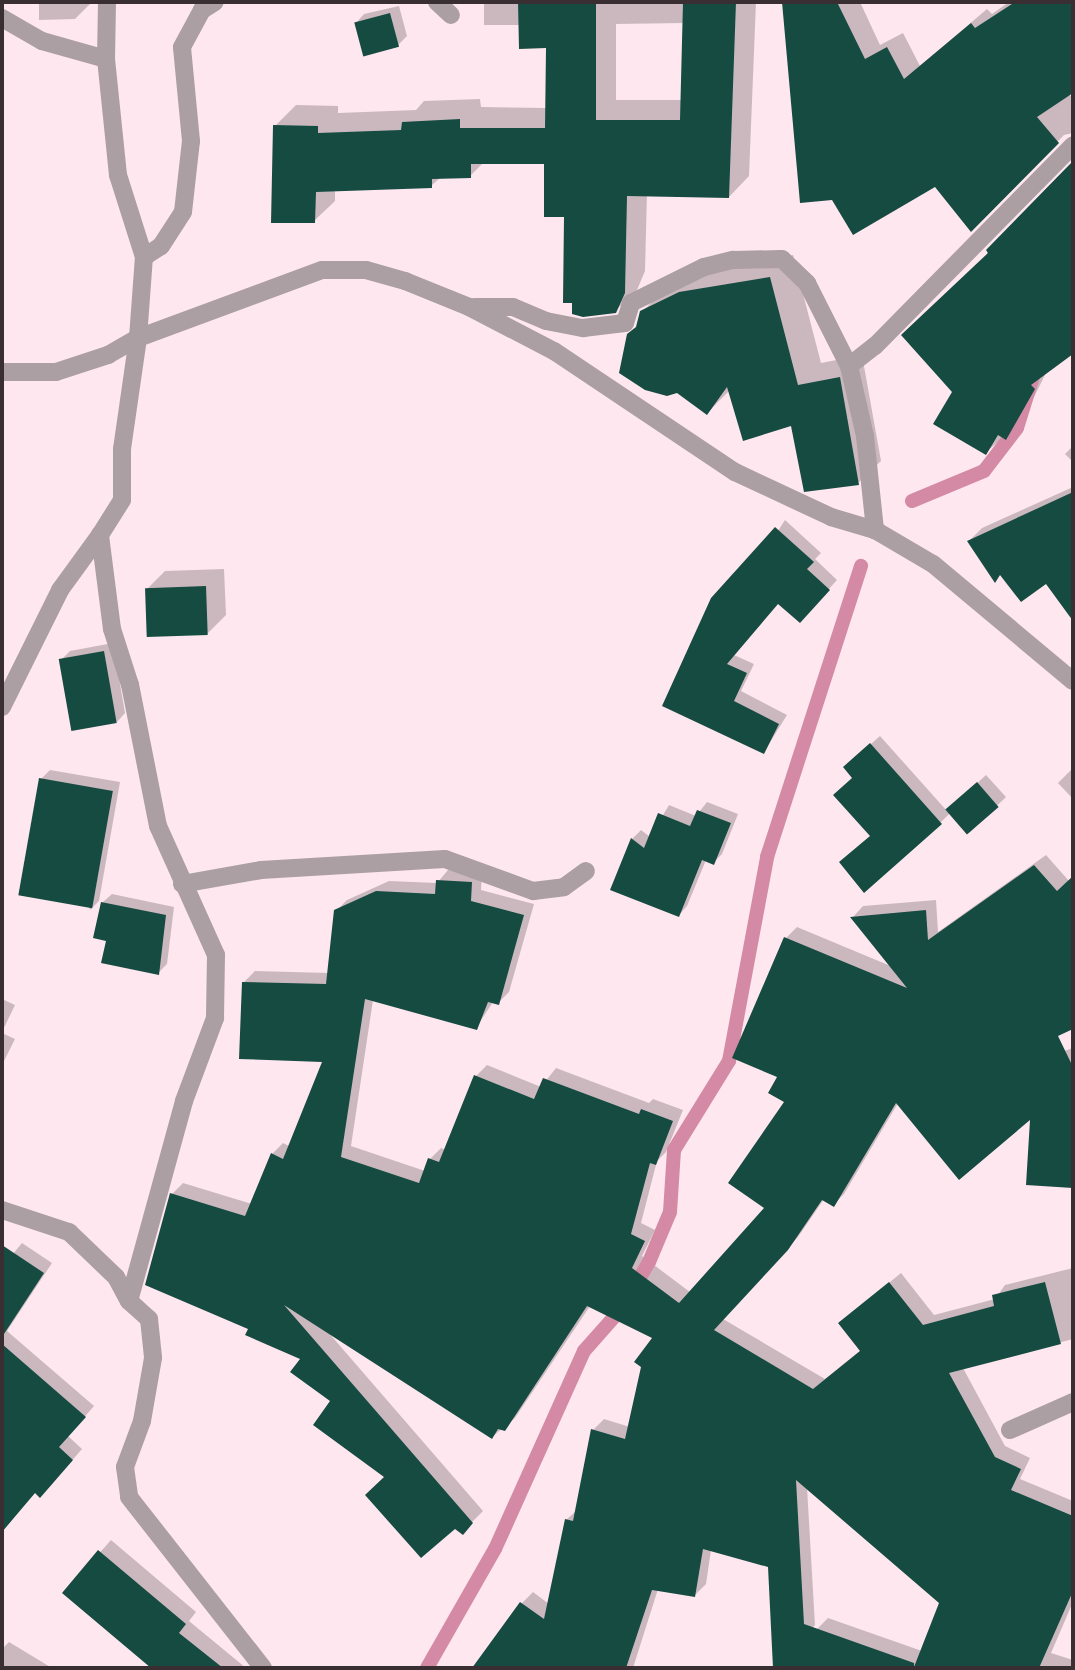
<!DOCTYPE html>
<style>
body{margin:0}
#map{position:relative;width:1075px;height:1670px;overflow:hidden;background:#fee7ee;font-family:"Archivo Narrow",sans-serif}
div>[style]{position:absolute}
.shadow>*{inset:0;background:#0003}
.stream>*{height:14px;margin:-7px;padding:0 7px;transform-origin:7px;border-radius:7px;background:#d48aa4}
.building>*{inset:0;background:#164b42;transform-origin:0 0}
.minor>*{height:18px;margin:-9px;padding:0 9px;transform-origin:9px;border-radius:9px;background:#ab9fa3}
span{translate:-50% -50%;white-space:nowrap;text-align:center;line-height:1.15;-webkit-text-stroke:7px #fee7ee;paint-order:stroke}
.frame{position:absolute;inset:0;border:4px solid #392f32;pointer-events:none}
</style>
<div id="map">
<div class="shadow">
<i style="clip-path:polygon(39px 2px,90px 2px,90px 4px,75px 19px,39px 20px)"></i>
<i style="clip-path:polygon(evenodd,484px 2px,756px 2px,749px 176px,729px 197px,647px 194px,645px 271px,637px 290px,615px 311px,566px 215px,546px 163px,484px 162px,470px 176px,441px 177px,431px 186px,335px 190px,335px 201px,314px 221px,275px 126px,296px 105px,338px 106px,338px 113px,416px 110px,424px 101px,480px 99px,481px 107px,547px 108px,548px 47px,520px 25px,484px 25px,484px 2px,684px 23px,682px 100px,616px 100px,616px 24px,684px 23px)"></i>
<i style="clip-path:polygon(784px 2px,860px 2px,880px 45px,903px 33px,920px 66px,987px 9px,992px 14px,1009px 2px,1073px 2px,1073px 91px,1069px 94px,1073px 99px,1073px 133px,1064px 135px,971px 230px,935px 185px,802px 201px)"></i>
<i style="clip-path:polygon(399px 6px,407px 36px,398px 45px,356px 23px,364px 14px)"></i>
<i style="clip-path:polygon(1073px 163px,1073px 352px,1047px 371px,1021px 423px,986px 452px,954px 392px,988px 250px)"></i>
<i style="clip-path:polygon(793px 255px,821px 363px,862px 355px,881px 461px,858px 483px,793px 424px,730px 390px,707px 413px,638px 326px,642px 312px,665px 289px,704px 270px)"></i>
<i style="clip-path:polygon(1073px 446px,1073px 462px,1065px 454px)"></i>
<i style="clip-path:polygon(1073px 487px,1073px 618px,1047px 581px,1002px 573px,969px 541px,982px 528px)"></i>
<i style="clip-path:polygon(785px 520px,821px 553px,815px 559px,837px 580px,808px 612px,779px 602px,734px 655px,754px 664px,741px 691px,787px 715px,764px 752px,665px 705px)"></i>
<i style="clip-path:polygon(224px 569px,226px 615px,208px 633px,147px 589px,165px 571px)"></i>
<i style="clip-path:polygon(113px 643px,125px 713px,117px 722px,61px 660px,70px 651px)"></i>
<i style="clip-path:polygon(880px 736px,947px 811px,986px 775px,1006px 797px,969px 833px,951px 812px,941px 822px,872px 835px,854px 778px,854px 759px)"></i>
<i style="clip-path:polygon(1073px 768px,1073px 799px,1058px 783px)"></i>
<i style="clip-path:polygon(50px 770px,120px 782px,99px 901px,90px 910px,41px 779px)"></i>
<i style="clip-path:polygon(707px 802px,738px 814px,722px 854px,713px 863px,706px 860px,687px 906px,679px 915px,613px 889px,632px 839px,641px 830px,650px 837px,669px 805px,696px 816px)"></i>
<i style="clip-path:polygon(1046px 855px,1069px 881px,1073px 877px,1073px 1018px,995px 1074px,1073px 1048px,1073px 1186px,1028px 1184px,1032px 1116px,898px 1103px,844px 1194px,833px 1205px,824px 1199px,798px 1237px,723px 1319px,825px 1379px,861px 1350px,840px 1323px,901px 1273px,934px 1315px,995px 1299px,1005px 1285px,1073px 1268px,1073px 1339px,963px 1368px,1005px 1446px,1030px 1458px,1020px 1479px,1073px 1501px,1073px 1602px,1051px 1653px,1073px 1660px,1073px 1668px,804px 1668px,817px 1629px,828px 1618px,922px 1651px,941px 1603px,807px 1487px,815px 1625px,804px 1636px,769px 1565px,711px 1550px,706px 1584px,695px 1595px,658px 1589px,633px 1668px,486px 1668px,492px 1662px,483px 1656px,522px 1603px,533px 1592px,549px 1604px,566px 1520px,577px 1510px,593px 1430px,604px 1419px,630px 1427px,655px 1338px,590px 1306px,515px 1418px,492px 1437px,328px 1332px,483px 1511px,462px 1532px,386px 1477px,303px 1358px,250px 1328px,172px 1194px,183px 1183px,252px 1204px,272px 1154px,283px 1143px,289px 1146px,325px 1060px,244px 982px,255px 971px,329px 973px,336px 911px,347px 900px,389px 881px,437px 883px,448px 870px,482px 872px,481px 890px,534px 904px,509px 992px,498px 1003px,493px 1002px,476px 1028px,373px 1000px,351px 1146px,425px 1171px,430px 1159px,441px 1148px,446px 1150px,476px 1076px,487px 1065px,541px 1087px,556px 1068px,649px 1103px,653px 1099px,683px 1110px,666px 1152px,657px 1161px,641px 1223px,655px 1230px,642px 1256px,690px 1292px,766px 1208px,786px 1101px,780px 1076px,786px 938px,797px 927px,893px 967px,853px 917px,863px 906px,936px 900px,938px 932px)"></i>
<i style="clip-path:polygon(112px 894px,174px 907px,167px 964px,158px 973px,108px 939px,103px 902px)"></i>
<i style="clip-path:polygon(2px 999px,15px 1005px,2px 1032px)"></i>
<i style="clip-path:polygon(2px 1033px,15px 1039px,2px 1065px)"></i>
<i style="clip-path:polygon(22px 1243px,52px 1263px,7px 1331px,94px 1406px,68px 1436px,82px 1449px,50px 1486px,36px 1492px,15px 1514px,2px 1503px,2px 1267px)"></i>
<i style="clip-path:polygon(111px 1540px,196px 1612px,189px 1621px,246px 1668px,154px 1668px,64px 1593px)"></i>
<i style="clip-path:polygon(9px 1642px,52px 1668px,2px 1668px,2px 1649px)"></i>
</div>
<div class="stream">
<i style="left:912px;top:501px;width:78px;rotate:-22.6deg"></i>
<i style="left:984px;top:471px;width:54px;rotate:-52.5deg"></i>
<i style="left:1017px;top:428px;width:64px;rotate:-72.7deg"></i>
<i style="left:427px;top:1668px;width:137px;rotate:-60.3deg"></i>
<i style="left:495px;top:1549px;width:217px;rotate:-65.8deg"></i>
<i style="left:584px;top:1351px;width:57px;rotate:-48.5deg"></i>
<i style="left:622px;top:1308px;width:53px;rotate:-59.6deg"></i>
<i style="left:649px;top:1262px;width:54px;rotate:-67.2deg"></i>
<i style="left:670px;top:1212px;width:62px;rotate:-86.3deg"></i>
<i style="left:674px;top:1150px;width:105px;rotate:-58.3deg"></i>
<i style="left:729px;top:1061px;width:208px;rotate:-79.4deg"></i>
<i style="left:767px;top:857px;width:306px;rotate:-72.1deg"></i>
</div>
<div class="building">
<i style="clip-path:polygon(518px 2px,596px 2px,596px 120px,680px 120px,683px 2px,736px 2px,729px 198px,627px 196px,625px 293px,616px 313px,583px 317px,572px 314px,572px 303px,563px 303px,564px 217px,544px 217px,544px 164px,471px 164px,471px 178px,432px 179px,432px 188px,316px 192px,315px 223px,271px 223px,273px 125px,318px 126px,318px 133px,401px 130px,402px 122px,460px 119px,460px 128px,545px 128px,546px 48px,519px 49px)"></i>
<i style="clip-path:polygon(782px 2px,837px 2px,865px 59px,887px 47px,904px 79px,971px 23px,975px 28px,1015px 2px,1073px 2px,1073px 93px,1037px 117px,1059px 143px,971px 232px,935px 187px,853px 235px,832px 200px,800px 203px)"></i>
<i style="left:390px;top:13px;width:35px;height:37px;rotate:75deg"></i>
<i style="clip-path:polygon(1073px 161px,1073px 354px,1031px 385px,1035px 389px,1006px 440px,998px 435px,986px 455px,933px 424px,952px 392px,901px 335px,988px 253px,986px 250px)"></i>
<i style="clip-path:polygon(770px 277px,798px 385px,840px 377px,859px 485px,804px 492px,791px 426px,743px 441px,727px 387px,707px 415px,677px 393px,667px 396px,645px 390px,619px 373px,627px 334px,636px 327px,640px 311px,679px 292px)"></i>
<i style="clip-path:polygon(1073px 492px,1073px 621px,1046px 584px,1021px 602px,1000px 575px,995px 583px,967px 541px)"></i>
<i style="clip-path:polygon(775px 527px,814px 562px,807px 569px,830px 590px,800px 623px,778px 604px,727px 664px,747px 673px,734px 701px,779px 724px,764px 754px,662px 706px,711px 598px)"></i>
<i style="left:206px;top:586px;width:49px;height:61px;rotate:88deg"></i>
<i style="left:104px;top:651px;width:73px;height:46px;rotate:80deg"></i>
<i style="clip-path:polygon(870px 743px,942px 824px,864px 893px,839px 862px,870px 836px,833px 795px,852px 778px,843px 767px)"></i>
<i style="left:39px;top:778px;width:75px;height:119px;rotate:10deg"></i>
<i style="left:977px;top:782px;width:33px;height:42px;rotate:49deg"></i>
<i style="clip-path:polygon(697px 810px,731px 823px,714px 865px,702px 860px,679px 917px,610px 890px,631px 838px,644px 848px,658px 813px,690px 826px)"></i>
<i style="clip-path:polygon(evenodd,1034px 865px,1057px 891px,1073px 876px,1073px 1029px,1058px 1036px,1073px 1067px,1073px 1188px,1026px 1185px,1030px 1120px,959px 1180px,896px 1103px,834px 1207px,822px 1200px,788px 1250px,714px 1330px,813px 1389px,860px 1351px,838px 1323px,889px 1282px,923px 1325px,994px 1306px,992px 1295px,1045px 1282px,1061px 1344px,949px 1373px,995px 1457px,1021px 1469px,1011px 1490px,1073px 1516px,1073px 1591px,1039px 1668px,773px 1668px,768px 1567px,703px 1549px,695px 1597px,652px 1590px,626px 1668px,472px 1668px,520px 1602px,544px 1619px,565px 1519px,573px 1521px,591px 1429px,625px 1439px,641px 1367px,634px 1362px,652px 1338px,587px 1306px,505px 1431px,498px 1429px,492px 1439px,284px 1305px,473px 1523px,463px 1535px,455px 1529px,421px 1558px,365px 1495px,384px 1477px,313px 1425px,330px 1401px,290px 1372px,300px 1359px,245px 1335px,248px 1329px,145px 1285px,170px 1193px,245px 1216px,271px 1153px,283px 1159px,322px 1062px,239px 1059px,242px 982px,326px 984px,334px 910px,376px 891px,435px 894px,436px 880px,472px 882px,471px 901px,524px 915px,499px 1005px,488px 1002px,477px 1030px,365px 999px,341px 1157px,419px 1183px,428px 1158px,439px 1162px,474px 1075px,534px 1099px,543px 1078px,639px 1114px,641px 1109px,673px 1121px,656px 1165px,650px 1163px,631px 1234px,645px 1241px,632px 1268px,679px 1303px,764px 1208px,728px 1183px,784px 1102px,768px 1093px,777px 1077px,732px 1058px,784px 937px,907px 988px,850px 917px,926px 910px,928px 940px,1034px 865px,796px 1480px,939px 1603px,914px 1667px,914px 1663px,804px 1624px,796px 1480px)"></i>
<i style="clip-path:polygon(101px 902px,166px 915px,159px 975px,101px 963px,106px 941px,93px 938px)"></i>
<i style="clip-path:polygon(2px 1245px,44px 1273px,2px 1337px)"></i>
<i style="clip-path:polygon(2px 1344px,86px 1417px,59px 1447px,73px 1460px,40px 1498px,35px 1493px,2px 1532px)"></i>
<i style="clip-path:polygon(98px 1550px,186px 1624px,179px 1633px,223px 1668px,151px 1668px,62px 1593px)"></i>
</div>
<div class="minor">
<i style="left:437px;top:2px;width:19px;rotate:43deg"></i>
<i style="left:2px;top:18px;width:46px;rotate:29.9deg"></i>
<i style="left:42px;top:41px;width:66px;rotate:15.7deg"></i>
<i style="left:144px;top:257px;width:20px;rotate:-33deg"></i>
<i style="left:161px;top:246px;width:40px;rotate:-57.1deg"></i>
<i style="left:183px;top:212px;width:71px;rotate:-83.6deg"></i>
<i style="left:191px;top:141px;width:94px;rotate:-95.5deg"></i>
<i style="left:182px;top:47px;width:42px;rotate:-61.6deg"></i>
<i style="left:202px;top:10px;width:15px;rotate:-32deg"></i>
<i style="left:474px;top:307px;width:39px"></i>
<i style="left:513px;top:307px;width:36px;rotate:23deg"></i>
<i style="left:546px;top:321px;width:38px;rotate:11deg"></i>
<i style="left:583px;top:328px;width:42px;rotate:-6.8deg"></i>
<i style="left:625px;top:323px;width:21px;rotate:-73deg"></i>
<i style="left:631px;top:303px;width:81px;rotate:-26.3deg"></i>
<i style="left:704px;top:267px;width:30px;rotate:-14deg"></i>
<i style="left:733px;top:260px;width:49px;rotate:-1.2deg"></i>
<i style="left:782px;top:259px;width:35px;rotate:44deg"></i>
<i style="left:807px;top:283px;width:93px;rotate:63.2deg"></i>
<i style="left:849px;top:366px;width:72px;rotate:77.1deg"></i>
<i style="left:865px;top:436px;width:95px;rotate:83.9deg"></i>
<i style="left:849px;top:366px;width:33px;rotate:-38deg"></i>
<i style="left:875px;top:346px;width:282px;rotate:-45.4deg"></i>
<i style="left:2px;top:372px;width:54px"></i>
<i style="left:56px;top:372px;width:55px;rotate:-18.1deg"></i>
<i style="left:108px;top:355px;width:34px;rotate:-30deg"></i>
<i style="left:138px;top:338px;width:81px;rotate:-85.8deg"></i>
<i style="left:144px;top:257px;width:86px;rotate:-107.6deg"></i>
<i style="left:118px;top:175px;width:117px;rotate:-95.9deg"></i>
<i style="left:106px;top:59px;width:57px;rotate:-89deg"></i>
<i style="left:2px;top:707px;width:131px;rotate:-63.6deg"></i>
<i style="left:60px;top:590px;width:68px;rotate:-54deg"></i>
<i style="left:182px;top:884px;width:80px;rotate:-10deg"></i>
<i style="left:261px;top:870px;width:184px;rotate:-3.4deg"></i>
<i style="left:445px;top:859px;width:94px;rotate:20deg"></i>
<i style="left:533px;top:891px;width:31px;rotate:-7deg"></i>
<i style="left:564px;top:887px;width:27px;rotate:-36deg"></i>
<i style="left:2px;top:1210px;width:71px;rotate:18.2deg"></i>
<i style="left:69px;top:1232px;width:65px;rotate:43.8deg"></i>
<i style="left:116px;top:1277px;width:27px;rotate:62deg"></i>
<i style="left:129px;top:1301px;width:27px;rotate:42deg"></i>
<i style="left:149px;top:1319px;width:39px;rotate:84deg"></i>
<i style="left:153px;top:1358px;width:64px;rotate:99.9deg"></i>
<i style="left:142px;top:1421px;width:49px;rotate:110.3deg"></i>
<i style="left:125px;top:1467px;width:30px;rotate:82deg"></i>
<i style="left:129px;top:1497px;width:217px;rotate:51.9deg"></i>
<i style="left:129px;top:1301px;width:207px;rotate:-74.6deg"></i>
<i style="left:184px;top:1101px;width:89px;rotate:-69.5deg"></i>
<i style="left:215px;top:1018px;width:63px;rotate:-89.1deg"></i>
<i style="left:216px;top:955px;width:141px;rotate:-114.2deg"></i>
<i style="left:158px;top:826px;width:144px;rotate:-101.2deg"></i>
<i style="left:130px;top:685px;width:59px;rotate:-107.8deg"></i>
<i style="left:112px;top:629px;width:95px;rotate:-97.3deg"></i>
<i style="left:100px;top:535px;width:41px;rotate:-57.8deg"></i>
<i style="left:122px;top:500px;width:51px;rotate:-90deg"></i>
<i style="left:122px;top:449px;width:112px;rotate:-81.8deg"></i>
<i style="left:138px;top:338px;width:196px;rotate:-20.3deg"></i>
<i style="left:322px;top:270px;width:44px"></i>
<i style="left:366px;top:270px;width:41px;rotate:15.8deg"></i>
<i style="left:405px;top:281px;width:69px;rotate:22.1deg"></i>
<i style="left:469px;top:307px;width:96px;rotate:27.4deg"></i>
<i style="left:554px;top:351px;width:218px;rotate:33.8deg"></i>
<i style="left:735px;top:472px;width:106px;rotate:25.1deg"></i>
<i style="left:831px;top:517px;width:46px;rotate:16.5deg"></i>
<i style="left:875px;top:530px;width:67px;rotate:30.4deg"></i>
<i style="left:933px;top:564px;width:182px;rotate:39.9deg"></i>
<i style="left:1010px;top:1430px;width:69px;rotate:-24deg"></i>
</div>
<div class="frame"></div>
</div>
